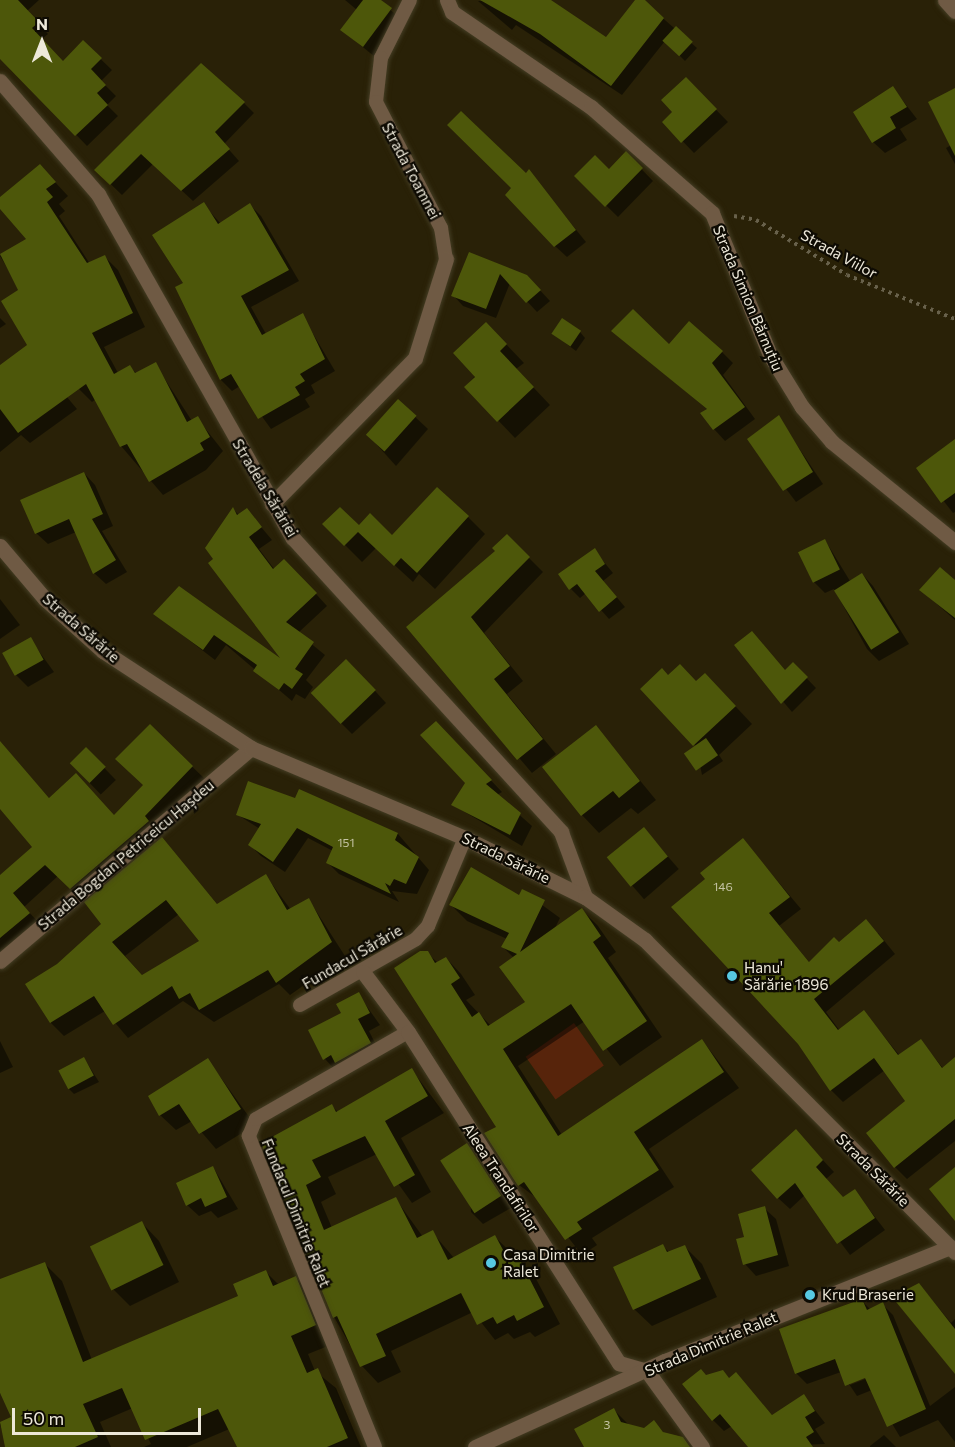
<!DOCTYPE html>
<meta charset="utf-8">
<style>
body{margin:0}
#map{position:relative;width:955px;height:1447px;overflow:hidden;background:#292107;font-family:Commissioner,sans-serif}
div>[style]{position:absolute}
.green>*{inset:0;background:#57240b;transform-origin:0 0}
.shadow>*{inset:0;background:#0007;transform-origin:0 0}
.building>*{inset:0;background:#4d570a;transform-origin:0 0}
.path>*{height:4px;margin-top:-2px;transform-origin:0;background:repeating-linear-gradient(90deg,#68614b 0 3px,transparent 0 7.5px)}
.roads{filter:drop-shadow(0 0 2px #443d24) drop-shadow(0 0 2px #443d24)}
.service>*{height:14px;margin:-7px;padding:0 7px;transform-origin:7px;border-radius:7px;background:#6f5a44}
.minor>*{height:15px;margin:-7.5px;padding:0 7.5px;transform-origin:7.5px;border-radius:7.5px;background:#6f5a44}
.tertiary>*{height:15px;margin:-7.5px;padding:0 7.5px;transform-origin:7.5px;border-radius:7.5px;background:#6f5a44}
.dots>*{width:16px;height:16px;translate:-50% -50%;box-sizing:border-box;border:3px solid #0e0b03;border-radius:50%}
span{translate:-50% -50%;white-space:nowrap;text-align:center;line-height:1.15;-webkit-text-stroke:4.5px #0e0b03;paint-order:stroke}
.number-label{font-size:12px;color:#c5c4a5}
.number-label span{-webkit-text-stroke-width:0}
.street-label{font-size:15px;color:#ede8d9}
.poi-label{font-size:15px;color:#ede8d9}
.left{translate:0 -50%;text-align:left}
.north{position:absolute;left:12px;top:12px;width:60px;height:60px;-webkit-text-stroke:4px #0e0b03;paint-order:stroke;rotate:0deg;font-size:16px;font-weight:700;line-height:24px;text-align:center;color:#ede8d9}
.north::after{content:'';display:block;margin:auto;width:21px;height:27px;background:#ede8d9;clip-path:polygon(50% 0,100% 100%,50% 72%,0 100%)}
.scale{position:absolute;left:12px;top:1408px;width:189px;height:27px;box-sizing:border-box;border:3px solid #ede8d9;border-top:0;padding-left:8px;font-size:18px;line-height:21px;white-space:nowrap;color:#ede8d9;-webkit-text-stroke:4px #0e0b03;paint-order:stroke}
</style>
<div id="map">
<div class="green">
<i style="left:574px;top:1023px;width:52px;height:59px;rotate:55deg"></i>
</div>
<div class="shadow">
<i style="clip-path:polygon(0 0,39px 0,27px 11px,48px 34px,42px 39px,63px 63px,83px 42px,112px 70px,101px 81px,116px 96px,107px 105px,118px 116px,87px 146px,0 56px)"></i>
<i style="clip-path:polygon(345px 0,379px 0,402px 20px,375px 57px,342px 30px,357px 10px)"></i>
<i style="clip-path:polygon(549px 0,607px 39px,642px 0,697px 48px,685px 61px,665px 41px,622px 95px,516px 25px,512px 30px,478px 1px)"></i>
<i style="clip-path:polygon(686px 79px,728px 122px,694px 153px,664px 122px,675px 113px)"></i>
<i style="clip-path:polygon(893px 88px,917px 119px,900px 129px,907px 140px,885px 153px,873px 142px)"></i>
<i style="clip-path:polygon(244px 103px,254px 113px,224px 144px,239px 161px,193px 201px,153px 164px,122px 195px,96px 170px)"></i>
<i style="clip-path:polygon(955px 143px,955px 164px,946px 148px)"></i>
<i style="clip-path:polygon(626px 153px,653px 181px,618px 217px,576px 176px,609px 171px)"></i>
<i style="clip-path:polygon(40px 166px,68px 196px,59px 204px,65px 211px,59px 216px,90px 264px,105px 257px,118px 270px,145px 327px,104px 347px,118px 373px,130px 367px,137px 374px,155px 364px,192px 421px,197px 418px,223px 451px,206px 470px,163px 495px,121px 446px,96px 399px,92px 402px,79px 389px,0 256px,28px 240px,0 207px,0 199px)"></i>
<i style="clip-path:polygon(529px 172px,586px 242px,567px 257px,555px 246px)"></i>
<i style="clip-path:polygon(203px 204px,221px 224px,250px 205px,261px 216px,299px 281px,251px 307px,266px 334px,302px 315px,335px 371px,311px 385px,315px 393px,305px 399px,310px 407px,271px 429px,240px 386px,232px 391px,221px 380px,177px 288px,186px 283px)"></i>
<i style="clip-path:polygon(469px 254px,537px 287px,550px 301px,537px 312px,510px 283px,496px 318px,463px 306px,453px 295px)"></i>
<i style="clip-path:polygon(0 318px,6px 324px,0 328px)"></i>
<i style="clip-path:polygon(613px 331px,669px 346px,722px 352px,733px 363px,723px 375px,755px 419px,725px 441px,714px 429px,708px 410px)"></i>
<i style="clip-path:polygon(580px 332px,585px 338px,576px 351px,553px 334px)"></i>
<i style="clip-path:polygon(503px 341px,524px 363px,516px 369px,550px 405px,515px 438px,466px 387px)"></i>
<i style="clip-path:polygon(36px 360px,77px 409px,30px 443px,21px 435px,0 452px,0 366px)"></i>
<i style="clip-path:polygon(398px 401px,428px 429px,396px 466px,369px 436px)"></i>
<i style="clip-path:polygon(778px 417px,823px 484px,796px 502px,749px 440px)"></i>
<i style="clip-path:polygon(955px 441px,955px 512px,953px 513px,918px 468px)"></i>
<i style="clip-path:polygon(84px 473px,95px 485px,113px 526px,102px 531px,127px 572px,106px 584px,94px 573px,76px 532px,48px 544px,36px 533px)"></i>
<i style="clip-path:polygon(233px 509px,239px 515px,247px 510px,272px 540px,259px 549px,275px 570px,296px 572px,327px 606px,298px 633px,325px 655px,306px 680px,313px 687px,305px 699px,296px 694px,292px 701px,226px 645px,215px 660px,155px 614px,179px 588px,285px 664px,215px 560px)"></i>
<i style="clip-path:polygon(468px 517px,485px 534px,435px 589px,419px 574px,413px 582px,376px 548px,362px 562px,324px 524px,392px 537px)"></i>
<i style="clip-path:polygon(507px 536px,543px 572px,484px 633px,523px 681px,507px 694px,556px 754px,532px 773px,408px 628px,498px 551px)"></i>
<i style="clip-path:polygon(825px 540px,850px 581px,862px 574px,873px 586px,909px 644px,879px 661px,867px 649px,834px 589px,825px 593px,814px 582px)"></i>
<i style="clip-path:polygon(594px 550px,613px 573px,603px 581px,625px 607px,609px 619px,586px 593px,580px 598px,571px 589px)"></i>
<i style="clip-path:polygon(955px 583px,955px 620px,921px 590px)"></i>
<i style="clip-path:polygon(0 599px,20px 625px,0 639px)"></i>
<i style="clip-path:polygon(30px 639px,54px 672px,28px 687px,16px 675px)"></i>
<i style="clip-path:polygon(736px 646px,786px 672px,793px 664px,816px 688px,792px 712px)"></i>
<i style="clip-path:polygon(358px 672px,386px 703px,352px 734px,341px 723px)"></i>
<i style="clip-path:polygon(668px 677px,722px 692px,752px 724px,719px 755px,723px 761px,702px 775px,696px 746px,642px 689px)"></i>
<i style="clip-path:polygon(150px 726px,205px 779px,157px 830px,161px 835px,83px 900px,58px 876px,24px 907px,42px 926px,0 959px,0 877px,34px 848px,0 807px,0 744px,50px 799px,115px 816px,145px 785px)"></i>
<i style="clip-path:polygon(596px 727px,656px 800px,638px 814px,631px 808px,599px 833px,582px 815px)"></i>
<i style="clip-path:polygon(447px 734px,502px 792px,497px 795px,532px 826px,522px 846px,453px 805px,466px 782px)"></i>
<i style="left:86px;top:749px;width:43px;height:21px;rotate:46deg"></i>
<i style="clip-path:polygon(300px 791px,398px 834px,429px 870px,417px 894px,392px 891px,399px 902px,339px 874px,328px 863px,333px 851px,308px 838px,285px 872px,261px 856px,250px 845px,260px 829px,238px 815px,295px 799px)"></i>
<i style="left:644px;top:829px;width:53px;height:46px;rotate:49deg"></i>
<i style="clip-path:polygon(evenodd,162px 839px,218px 905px,266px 876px,291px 910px,309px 900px,345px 956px,290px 995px,279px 984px,214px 1022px,183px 1001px,128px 1038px,105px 1011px,64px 1036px,51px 1023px,58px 965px,103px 924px,162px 839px,179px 914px,201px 941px,143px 976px,125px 956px,179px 914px)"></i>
<i style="clip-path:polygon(743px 840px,801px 909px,779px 926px,810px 963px,839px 944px,878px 933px,895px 954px,826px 1012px,840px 1031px,864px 1012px,900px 1056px,921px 1041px,955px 1083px,955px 1141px,907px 1179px,895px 1167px,907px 1102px,885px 1070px,843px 1102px,831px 1090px,707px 880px)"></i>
<i style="clip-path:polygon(523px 891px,560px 918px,554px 930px,582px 910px,598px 926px,616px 952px,608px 958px,662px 1037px,620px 1066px,585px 1021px,518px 1066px,562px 1135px,702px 1040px,739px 1088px,649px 1149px,674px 1187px,592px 1238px,597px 1245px,582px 1255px,538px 1199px,519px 1185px,427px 953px,438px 963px,446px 958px,461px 974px,475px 995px,466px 1000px,491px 1026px,527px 1003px,514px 958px,503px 947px,507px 939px,467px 921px,451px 905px,520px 897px)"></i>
<i style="clip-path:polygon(358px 994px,380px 1025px,369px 1031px,381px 1055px,336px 1071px,325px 1059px,343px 1013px)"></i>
<i style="clip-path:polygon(0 1041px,13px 1067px,0 1073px)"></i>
<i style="clip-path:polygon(84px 1058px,99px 1082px,74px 1094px,69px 1089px)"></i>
<i style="clip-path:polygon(208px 1060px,255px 1125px,216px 1149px,192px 1121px,176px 1130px,160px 1115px)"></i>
<i style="clip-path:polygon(412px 1070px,444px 1113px,401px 1138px,431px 1192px,412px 1203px,377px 1154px,328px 1177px,336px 1194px,321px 1202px,332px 1228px,395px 1198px,423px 1237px,432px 1232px,454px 1258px,495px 1237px,534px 1275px,560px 1324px,535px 1337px,530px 1332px,514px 1339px,508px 1333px,495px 1340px,473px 1312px,391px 1351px,401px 1372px,378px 1383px,362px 1366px,334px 1317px,263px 1143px,332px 1106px,338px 1112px)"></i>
<i style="clip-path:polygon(807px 1143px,834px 1172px,826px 1179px,844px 1199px,855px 1191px,885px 1230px,850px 1255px,805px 1195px,790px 1209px,778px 1198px)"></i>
<i style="clip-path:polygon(467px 1145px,511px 1208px,483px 1224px,471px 1212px)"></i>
<i style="clip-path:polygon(213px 1167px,238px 1209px,218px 1218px,211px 1211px,199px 1216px,187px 1205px)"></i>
<i style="clip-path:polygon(764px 1208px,776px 1219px,789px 1266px,756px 1276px,745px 1264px,746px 1238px)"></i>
<i style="clip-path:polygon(142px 1223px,159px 1241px,179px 1282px,130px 1306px,112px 1288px,92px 1247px)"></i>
<i style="clip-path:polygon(663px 1246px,670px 1253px,684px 1246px,702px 1264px,717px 1297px,652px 1326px,634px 1309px)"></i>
<i style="clip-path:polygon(44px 1263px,62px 1281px,92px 1360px,240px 1297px,266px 1272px,279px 1285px,296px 1278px,314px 1296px,333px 1344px,308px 1354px,315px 1371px,336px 1388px,361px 1447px,239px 1447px,307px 1396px,187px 1447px,144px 1447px,151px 1444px,133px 1408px,100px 1422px,111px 1447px,7px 1447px,0 1424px,13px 1418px,0 1393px,0 1281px)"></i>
<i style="clip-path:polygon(919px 1284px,951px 1323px,955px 1319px,955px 1371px)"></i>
<i style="clip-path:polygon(evenodd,862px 1301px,871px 1310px,882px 1304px,893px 1315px,930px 1406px,955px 1387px,955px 1442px,938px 1420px,900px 1437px,872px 1390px,857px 1396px,841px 1372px,807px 1384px,796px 1373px,862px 1301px,871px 1374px,873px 1376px,850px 1385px,850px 1382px,871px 1374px)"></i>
<i style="clip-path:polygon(736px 1374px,773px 1416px,804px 1396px,825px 1423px,815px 1429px,825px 1444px,749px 1447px,732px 1426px,724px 1431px,713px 1420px,706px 1376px,729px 1379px)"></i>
<i style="clip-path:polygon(614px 1410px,630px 1426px,644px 1429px,654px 1422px,677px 1447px,585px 1447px)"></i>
<i style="clip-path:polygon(884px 1435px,896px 1447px,870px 1447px,870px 1446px)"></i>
</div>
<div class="building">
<i style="clip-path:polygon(0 0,18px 0,39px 22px,32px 28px,63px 61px,83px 40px,102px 58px,91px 69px,106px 85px,97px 93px,108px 105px,75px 136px,0 59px)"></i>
<i style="clip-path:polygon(363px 0,381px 0,392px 8px,363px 47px,340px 30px)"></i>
<i style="clip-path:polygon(480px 0,551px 0,606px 37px,635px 0,645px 0,664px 18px,611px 86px,540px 34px)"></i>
<i style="left:676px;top:26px;width:23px;height:20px;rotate:43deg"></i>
<i style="clip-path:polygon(201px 63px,245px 102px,215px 132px,230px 149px,181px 191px,141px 154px,110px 185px,94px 170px)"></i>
<i style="clip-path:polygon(686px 77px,717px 109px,681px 143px,662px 122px,672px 112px,661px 100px)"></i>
<i style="clip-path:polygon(893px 86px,907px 107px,890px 117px,896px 128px,872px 143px,853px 112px)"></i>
<i style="clip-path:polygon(955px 88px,955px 156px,928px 102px)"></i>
<i style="clip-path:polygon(461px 111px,526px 173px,529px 169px,576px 230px,554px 247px,505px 195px,511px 188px,447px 125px)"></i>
<i style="clip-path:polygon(626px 151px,643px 168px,605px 207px,574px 176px,595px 155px,609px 169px)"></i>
<i style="clip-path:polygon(40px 164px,56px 182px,46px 189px,53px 197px,47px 202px,87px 263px,105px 255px,133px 313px,92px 333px,114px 374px,130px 365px,135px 373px,156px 362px,187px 422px,198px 416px,210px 437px,200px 443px,204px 450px,149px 482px,127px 444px,120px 447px,86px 384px,18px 433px,0 409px,0 365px,27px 345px,1px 301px,18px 290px,0 254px,26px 239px,0 209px,0 197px)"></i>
<i style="clip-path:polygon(204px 202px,218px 224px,250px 203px,289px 270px,241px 296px,262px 335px,303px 313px,325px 359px,300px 374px,305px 381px,295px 387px,300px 395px,258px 419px,231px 374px,220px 380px,175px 287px,183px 283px,152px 235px)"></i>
<i style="clip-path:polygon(469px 252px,527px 275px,541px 290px,526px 303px,500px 274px,486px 309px,451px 296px)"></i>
<i style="clip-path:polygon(633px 309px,669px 344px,689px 321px,723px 351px,712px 363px,745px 407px,713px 430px,700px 413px,707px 409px,611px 331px)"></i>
<i style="left:562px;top:318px;width:23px;height:19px;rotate:34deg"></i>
<i style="clip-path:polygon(486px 322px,507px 344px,500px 351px,534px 387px,497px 422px,464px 387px,475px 377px,453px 353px)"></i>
<i style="left:398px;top:399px;width:25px;height:48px;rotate:42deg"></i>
<i style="clip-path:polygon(779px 415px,813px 472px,783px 491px,747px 439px)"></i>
<i style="clip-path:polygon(955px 439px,955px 493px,941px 503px,916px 468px)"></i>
<i style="clip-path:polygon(84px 472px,103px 514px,92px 519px,116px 560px,93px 574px,69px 519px,35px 534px,20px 500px)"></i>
<i style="clip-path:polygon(437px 487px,469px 516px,417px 573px,401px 558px,394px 566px,358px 532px,344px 546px,322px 524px,340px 507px,359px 525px,370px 513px,392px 535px)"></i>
<i style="clip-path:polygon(233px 507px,237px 515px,247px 508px,262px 527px,249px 537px,273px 569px,284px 559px,317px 593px,286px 622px,314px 642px,295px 669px,303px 674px,292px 689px,284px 683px,279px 690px,253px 671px,257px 665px,214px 635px,203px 650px,153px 614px,179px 586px,280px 658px,208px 563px,213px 559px,205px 548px)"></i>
<i style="clip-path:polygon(507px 534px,530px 557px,471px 617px,510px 666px,494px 679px,543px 739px,517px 760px,406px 627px,495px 551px,492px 548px)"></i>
<i style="left:825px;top:539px;width:34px;height:30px;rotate:64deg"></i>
<i style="clip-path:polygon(595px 548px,605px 564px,595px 571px,617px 597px,599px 612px,577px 584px,569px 590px,558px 574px)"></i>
<i style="clip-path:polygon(940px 567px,955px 580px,955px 618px,919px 590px)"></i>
<i style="left:862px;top:573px;width:70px;height:33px;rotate:58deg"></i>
<i style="clip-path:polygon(752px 631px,785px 670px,793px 662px,808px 677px,781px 704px,734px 645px)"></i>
<i style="left:31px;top:637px;width:26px;height:33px;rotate:61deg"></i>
<i style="left:346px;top:659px;width:43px;height:49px;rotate:46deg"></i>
<i style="clip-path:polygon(680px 664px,696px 681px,705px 673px,736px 706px,693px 746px,640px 689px,662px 668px,668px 675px)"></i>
<i style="clip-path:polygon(436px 721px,492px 780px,486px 784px,521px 813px,510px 835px,451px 805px,465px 783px,420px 735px)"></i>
<i style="clip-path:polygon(150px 724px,193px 766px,145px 816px,149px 821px,70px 889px,45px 865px,13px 893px,30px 913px,0 938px,0 875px,32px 847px,0 809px,0 741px,49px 798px,76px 773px,114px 815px,143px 785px,115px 759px)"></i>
<i style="clip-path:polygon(596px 725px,640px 781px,619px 798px,613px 791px,581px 816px,542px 767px)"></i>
<i style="left:706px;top:738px;width:21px;height:27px;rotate:55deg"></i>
<i style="left:86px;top:747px;width:28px;height:23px;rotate:45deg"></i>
<i style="clip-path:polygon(248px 781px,295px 798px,299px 789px,398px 833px,395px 840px,419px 857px,406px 884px,394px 879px,390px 886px,385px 883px,391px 894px,326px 863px,333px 847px,297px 828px,273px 862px,248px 845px,261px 824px,236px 815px)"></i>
<i style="left:644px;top:827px;width:38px;height:48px;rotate:51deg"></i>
<i style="clip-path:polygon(evenodd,162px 837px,217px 904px,266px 874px,287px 910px,309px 898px,332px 942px,276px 983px,268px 970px,199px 1010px,190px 993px,179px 999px,172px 986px,113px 1025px,94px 996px,50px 1023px,25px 984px,57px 964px,101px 924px,84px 902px,162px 837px,166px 900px,199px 941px,142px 975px,112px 942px,166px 900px)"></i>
<i style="clip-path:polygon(743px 838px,790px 897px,769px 913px,809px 962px,834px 937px,839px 942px,866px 919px,884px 941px,814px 999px,838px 1030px,864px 1010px,898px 1055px,921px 1039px,942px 1068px,955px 1057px,955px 1119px,894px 1168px,866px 1133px,905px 1101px,874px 1058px,830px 1091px,798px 1044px,671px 907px,705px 879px,700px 873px)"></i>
<i style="clip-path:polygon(471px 867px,519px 895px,522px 889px,545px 900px,520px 952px,582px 908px,601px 936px,593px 942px,647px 1021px,603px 1051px,571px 1004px,503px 1049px,558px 1136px,702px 1039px,724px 1072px,634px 1132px,659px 1170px,577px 1222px,582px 1229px,565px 1240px,524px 1182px,518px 1186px,484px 1133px,496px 1127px,394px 968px,420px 951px,428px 951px,435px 963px,446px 957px,460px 978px,451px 984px,472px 1017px,479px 1012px,488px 1026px,525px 1002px,499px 967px,517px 954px,501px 947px,509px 933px,449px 905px)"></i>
<i style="clip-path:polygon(359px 992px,370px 1013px,358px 1019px,371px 1043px,335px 1063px,331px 1055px,323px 1060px,308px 1030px,341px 1013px,336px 1004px)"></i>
<i style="left:84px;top:1057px;width:21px;height:29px;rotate:62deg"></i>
<i style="clip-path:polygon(208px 1058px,241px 1109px,199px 1134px,179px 1104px,159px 1116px,148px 1096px)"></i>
<i style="clip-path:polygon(412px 1068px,428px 1096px,385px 1121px,415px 1175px,394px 1187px,365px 1136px,312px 1160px,321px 1177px,306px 1185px,324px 1230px,396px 1197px,417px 1238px,433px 1230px,448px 1260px,495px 1235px,509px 1261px,518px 1256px,544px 1307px,517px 1321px,514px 1315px,497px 1324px,493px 1317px,477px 1325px,461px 1293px,376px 1334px,386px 1356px,360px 1367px,337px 1316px,333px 1318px,261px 1143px,332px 1104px,336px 1112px)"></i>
<i style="clip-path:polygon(796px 1129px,823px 1160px,816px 1167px,843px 1197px,855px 1189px,875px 1218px,837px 1244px,795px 1183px,777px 1199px,751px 1170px)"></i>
<i style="left:467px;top:1143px;width:63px;height:32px;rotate:57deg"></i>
<i style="clip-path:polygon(213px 1166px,227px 1197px,205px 1207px,201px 1198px,186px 1206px,176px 1183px)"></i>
<i style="clip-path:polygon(955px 1167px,955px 1221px,929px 1189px)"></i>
<i style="clip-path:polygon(765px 1206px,778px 1255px,743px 1265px,736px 1239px,744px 1237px,738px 1214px)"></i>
<i style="left:142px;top:1221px;width:49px;height:58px;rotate:64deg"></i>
<i style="clip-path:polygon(663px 1244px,667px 1252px,685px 1245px,701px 1279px,633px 1310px,613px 1267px)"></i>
<i style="clip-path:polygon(45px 1262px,83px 1362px,238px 1296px,233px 1284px,266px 1270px,273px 1286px,296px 1276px,316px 1325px,291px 1336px,307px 1373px,318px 1368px,348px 1438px,327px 1447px,237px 1447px,218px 1409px,145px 1440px,122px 1388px,83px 1404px,98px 1437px,75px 1447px,5px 1447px,0 1422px,11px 1417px,0 1393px,0 1279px)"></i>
<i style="clip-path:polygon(919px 1283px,955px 1329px,955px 1374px,892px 1297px)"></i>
<i style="clip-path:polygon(862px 1299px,867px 1310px,883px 1302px,926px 1409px,887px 1427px,865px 1378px,845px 1386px,835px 1359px,795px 1374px,779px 1329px)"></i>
<i style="clip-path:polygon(701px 1369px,706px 1375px,723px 1370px,729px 1378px,736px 1372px,772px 1415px,804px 1394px,815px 1411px,805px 1417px,814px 1432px,806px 1437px,813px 1447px,748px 1447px,720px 1414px,712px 1421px,682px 1384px)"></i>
<i style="clip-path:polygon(614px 1408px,621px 1422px,644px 1428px,654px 1420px,663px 1432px,683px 1437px,690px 1447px,584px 1447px,574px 1429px)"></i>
</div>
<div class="path">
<i style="left:734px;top:216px;width:22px;rotate:10deg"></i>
<i style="left:756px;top:220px;width:106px;rotate:31.1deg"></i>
<i style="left:847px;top:275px;width:117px;rotate:22.2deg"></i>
</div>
<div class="roads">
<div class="service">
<i style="left:410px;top:0;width:65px;rotate:116.6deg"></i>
<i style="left:381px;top:58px;width:44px;rotate:96.5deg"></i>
<i style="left:376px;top:102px;width:142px;rotate:62.7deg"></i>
<i style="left:441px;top:228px;width:31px;rotate:81deg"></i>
<i style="left:300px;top:1005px;width:133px;rotate:-29.6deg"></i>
<i style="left:416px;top:939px;width:18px;rotate:-47deg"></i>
<i style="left:428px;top:926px;width:95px;rotate:-67.2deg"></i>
<i style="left:375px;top:1447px;width:336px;rotate:-112.1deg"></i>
<i style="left:249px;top:1136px;width:18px;rotate:-68deg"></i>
<i style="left:256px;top:1119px;width:175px;rotate:-29.8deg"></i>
</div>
<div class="minor">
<i style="left:447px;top:0;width:13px;rotate:67deg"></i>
<i style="left:452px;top:12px;width:168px;rotate:34.4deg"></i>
<i style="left:591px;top:107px;width:161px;rotate:41.2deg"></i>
<i style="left:712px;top:213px;width:153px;rotate:67.8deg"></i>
<i style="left:770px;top:355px;width:61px;rotate:58.4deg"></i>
<i style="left:802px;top:407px;width:46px;rotate:49.4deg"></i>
<i style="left:832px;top:442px;width:159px;rotate:39.1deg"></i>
<i style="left:945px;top:0;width:15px;rotate:48deg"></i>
<i style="left:0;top:81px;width:150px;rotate:49.1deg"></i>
<i style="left:98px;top:194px;width:395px;rotate:60.5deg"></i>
<i style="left:293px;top:538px;width:398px;rotate:47.6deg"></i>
<i style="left:561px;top:832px;width:69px;rotate:69.7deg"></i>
<i style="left:272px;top:504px;width:204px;rotate:-45.6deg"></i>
<i style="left:415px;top:358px;width:104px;rotate:-72.6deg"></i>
<i style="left:0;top:961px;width:329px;rotate:-40.3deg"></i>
<i style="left:363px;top:972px;width:75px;rotate:53.1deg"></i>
<i style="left:408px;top:1032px;width:393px;rotate:57.5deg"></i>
<i style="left:619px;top:1363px;width:29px;rotate:16deg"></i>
<i style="left:647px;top:1371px;width:94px;rotate:54.1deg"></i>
<i style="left:475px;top:1447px;width:209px;rotate:-24.4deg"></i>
<i style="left:665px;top:1361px;width:307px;rotate:-21.8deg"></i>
</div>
<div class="tertiary">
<i style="left:0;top:546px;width:70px;rotate:49.7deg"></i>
<i style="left:45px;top:599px;width:78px;rotate:41.9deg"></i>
<i style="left:103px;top:651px;width:177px;rotate:33.2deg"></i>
<i style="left:251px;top:748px;width:232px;rotate:22.8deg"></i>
<i style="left:465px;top:838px;width:134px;rotate:26.2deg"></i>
<i style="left:585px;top:897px;width:74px;rotate:35.6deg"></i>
<i style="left:645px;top:940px;width:440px;rotate:45.2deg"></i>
</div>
</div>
<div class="dots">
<i style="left:732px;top:976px;background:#57c9e2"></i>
<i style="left:491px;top:1263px;background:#57c9e2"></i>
<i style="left:810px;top:1295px;background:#57c9e2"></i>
</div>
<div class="number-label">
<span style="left:346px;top:843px">151</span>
<span style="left:723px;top:887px">146</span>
<span style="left:607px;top:1425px">3</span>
</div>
<div class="street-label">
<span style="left:411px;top:171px;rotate:62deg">Strada Toamnei</span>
<span style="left:839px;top:254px;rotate:29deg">Strada Viilor</span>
<span style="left:748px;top:298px;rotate:67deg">Strada Simion Bărnuțiu</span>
<span style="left:265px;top:488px;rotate:59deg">Stradela Sărăriei</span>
<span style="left:81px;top:628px;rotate:41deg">Strada Sărărie</span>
<span style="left:126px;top:855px;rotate:-40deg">Strada Bogdan Petriceicu Hașdeu</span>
<span style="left:506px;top:858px;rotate:26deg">Strada Sărărie</span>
<span style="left:352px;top:957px;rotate:-30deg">Fundacul Sărărie</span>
<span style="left:873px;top:1170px;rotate:45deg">Strada Sărărie</span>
<span style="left:501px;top:1178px;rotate:57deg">Aleea Trandafirilor</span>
<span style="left:296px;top:1213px;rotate:68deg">Fundacul Dimitrie Ralet</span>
<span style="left:711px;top:1344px;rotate:-23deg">Strada Dimitrie Ralet</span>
</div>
<div class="poi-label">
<span class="left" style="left:744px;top:976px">Hanu'<br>Sărărie 1896</span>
<span class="left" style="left:503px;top:1263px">Casa Dimitrie<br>Ralet</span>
<span class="left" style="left:822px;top:1295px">Krud Braserie</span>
</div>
<div class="north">N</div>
<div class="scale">50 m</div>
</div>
